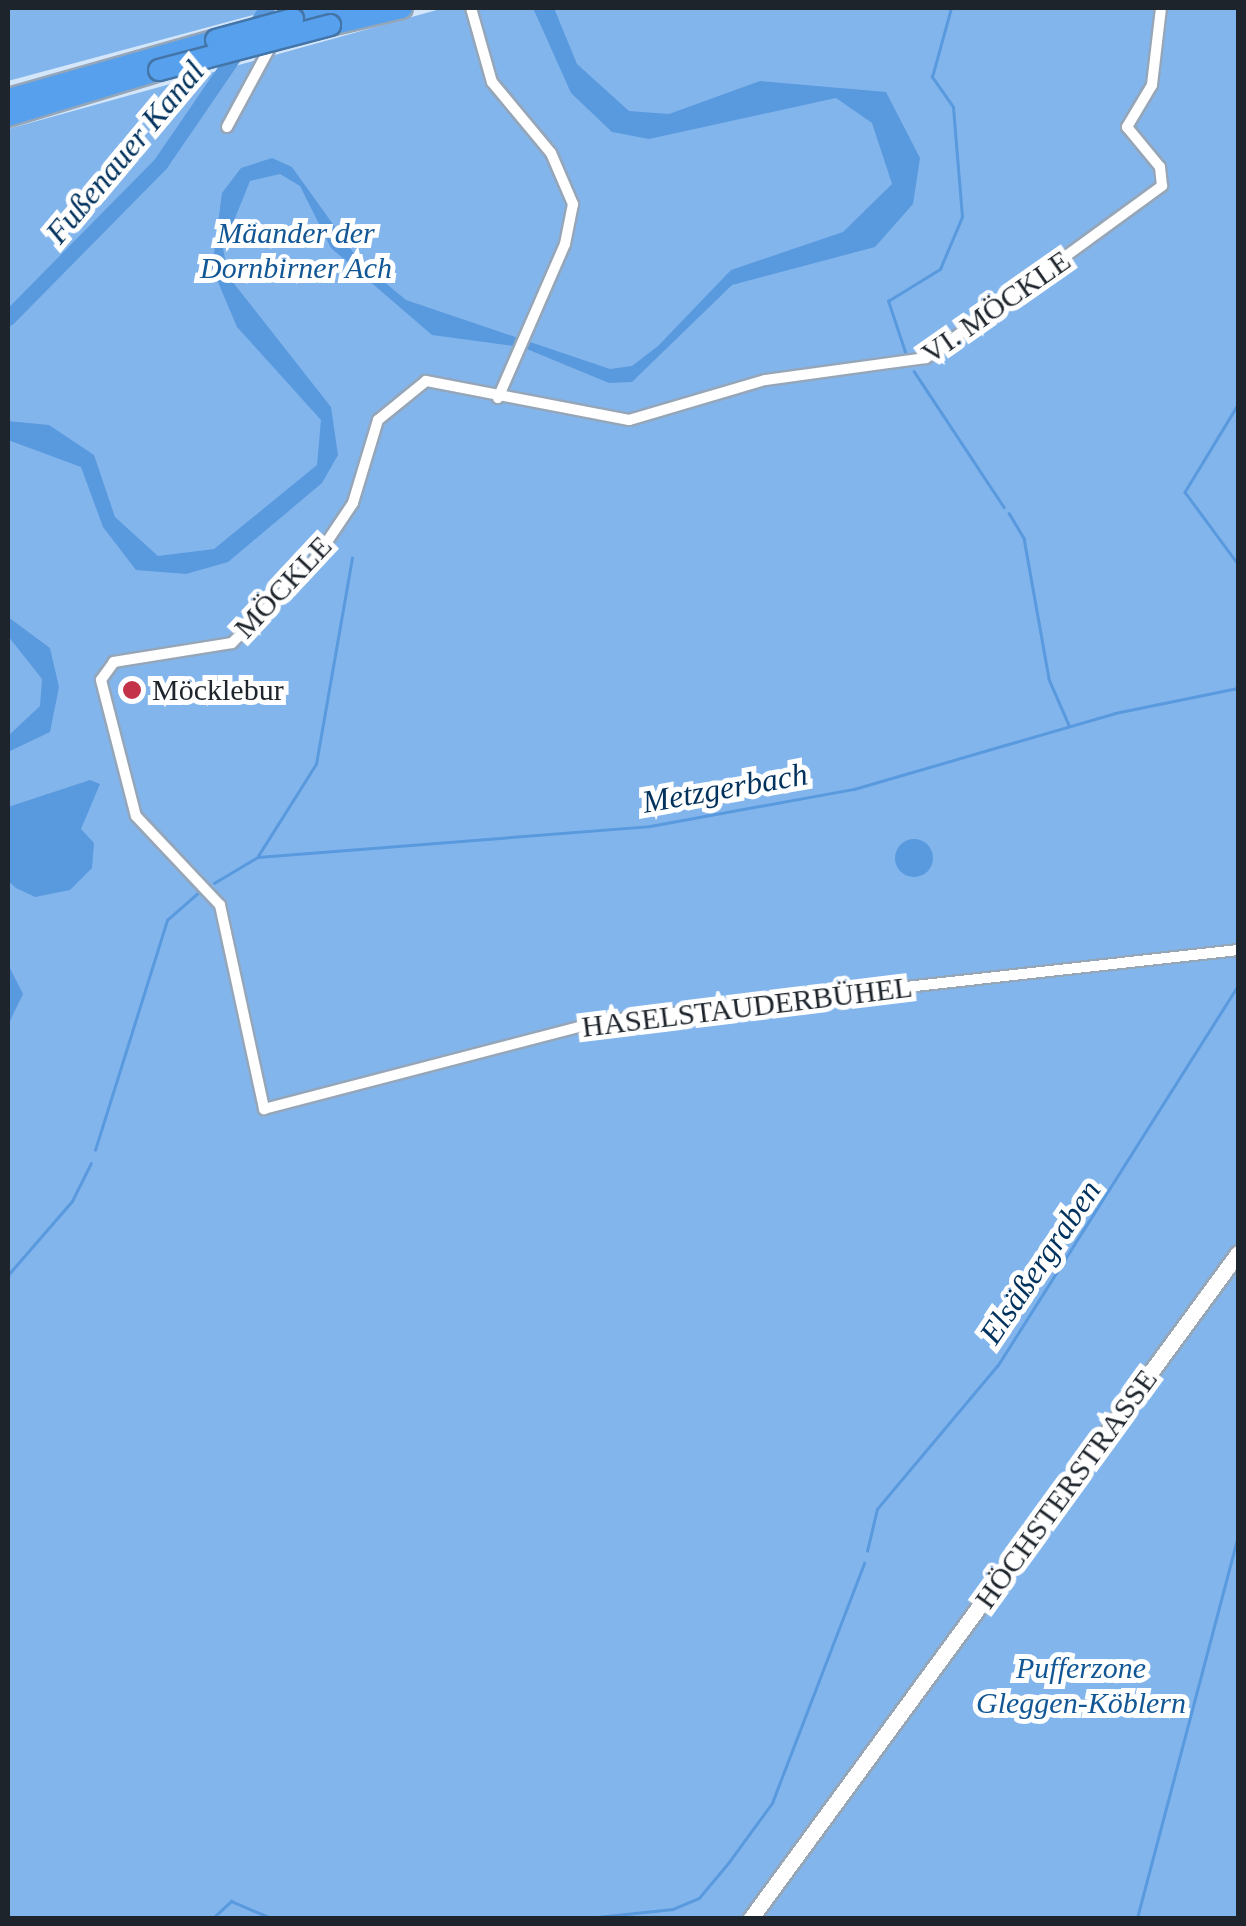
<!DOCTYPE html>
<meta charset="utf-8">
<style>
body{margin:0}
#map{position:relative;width:1246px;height:1926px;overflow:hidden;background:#d4e6fa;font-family:"Times New Roman",serif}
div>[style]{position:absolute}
.green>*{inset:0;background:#83b5ed}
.water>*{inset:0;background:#5999de}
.round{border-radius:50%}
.stream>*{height:2.5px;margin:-1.25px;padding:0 1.25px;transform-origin:1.25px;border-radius:1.25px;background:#5999de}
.river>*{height:15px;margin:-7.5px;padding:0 7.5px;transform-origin:7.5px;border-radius:7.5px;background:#5999de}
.roads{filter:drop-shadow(2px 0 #95a6b9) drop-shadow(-2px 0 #95a6b9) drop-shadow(0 2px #95a6b9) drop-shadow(0 -2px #95a6b9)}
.street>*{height:10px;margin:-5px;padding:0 5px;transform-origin:5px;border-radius:5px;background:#fff}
.secondary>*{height:15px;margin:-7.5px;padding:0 7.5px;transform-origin:7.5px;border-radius:7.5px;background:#fff}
.highway>*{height:20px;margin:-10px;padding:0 10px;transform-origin:10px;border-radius:10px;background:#57a0ed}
.bridges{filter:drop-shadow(2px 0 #4375a9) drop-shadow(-2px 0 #4375a9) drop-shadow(0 2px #4375a9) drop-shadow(0 -2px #4375a9)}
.highway-bridge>*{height:20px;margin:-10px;padding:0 10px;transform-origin:10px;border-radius:10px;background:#57a0ed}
.dots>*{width:28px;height:28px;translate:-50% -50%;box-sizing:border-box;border:5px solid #fff;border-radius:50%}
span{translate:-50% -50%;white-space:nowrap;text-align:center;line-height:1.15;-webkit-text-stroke:10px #fff;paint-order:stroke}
.park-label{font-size:30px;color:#125795;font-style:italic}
.street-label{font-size:30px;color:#1d242b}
.poi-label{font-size:30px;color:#1d242b}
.left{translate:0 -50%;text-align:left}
.water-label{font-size:32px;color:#01325d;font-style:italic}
.frame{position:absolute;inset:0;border:10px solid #1d242b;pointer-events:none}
</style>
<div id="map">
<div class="green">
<div style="clip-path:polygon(8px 8px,279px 8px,8px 81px)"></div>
<div style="clip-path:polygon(444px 8px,1238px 8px,1238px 1248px,747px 1918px,8px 1918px,8px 129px)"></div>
<div style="clip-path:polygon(1238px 1262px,1238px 1918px,759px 1918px,828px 1831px)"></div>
</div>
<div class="water">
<div style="clip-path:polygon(533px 8px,554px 8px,577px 64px,629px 111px,669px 114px,760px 81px,886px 92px,920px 158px,913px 204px,875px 247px,732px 285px,632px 382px,609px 383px,522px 347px,432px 335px,331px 248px,300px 186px,280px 174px,250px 181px,223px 248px,228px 276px,331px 407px,338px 455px,322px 483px,228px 562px,186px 574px,136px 570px,103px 527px,81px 467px,8px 440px,8px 421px,49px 425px,94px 455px,115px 517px,158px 556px,214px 549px,317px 465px,321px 420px,237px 327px,212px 268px,222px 193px,241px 168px,272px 158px,292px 167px,360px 262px,406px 300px,610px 369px,632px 366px,658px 346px,731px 270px,843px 232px,892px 184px,872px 123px,836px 98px,649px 139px,612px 132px,571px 93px)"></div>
<div style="clip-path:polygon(8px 617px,50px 648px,59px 687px,50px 732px,8px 752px,8px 736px,40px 706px,42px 679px,8px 636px)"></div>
<div style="clip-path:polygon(90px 780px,100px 784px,81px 829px,94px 843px,92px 868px,70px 890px,35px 897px,16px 888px,8px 881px,8px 807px)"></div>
<div class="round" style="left:895px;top:839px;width:38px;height:38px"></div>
<div style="clip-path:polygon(8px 964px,23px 994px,8px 1025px,10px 994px)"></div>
</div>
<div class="stream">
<div style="left:907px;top:358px;width:60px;rotate:-108.4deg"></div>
<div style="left:888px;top:301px;width:61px;rotate:-31.6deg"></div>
<div style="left:940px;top:269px;width:56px;rotate:-67.1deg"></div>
<div style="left:962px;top:217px;width:110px;rotate:-94.7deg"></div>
<div style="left:953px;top:107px;width:37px;rotate:-125deg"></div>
<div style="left:932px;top:77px;width:72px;rotate:-74.6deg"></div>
<div style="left:914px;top:371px;width:163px;rotate:56.5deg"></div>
<div style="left:1238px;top:405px;width:102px;rotate:121.3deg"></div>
<div style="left:1185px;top:492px;width:89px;rotate:53.6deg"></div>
<div style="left:1009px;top:513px;width:29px;rotate:59deg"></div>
<div style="left:1024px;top:538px;width:143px;rotate:79.9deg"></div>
<div style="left:1049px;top:679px;width:50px;rotate:66.5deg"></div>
<div style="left:258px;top:856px;width:109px;rotate:-57.8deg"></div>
<div style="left:316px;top:764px;width:209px;rotate:-80.1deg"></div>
<div style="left:214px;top:883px;width:51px;rotate:-30.6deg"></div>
<div style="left:258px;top:857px;width:393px;rotate:-4.5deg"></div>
<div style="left:650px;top:826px;width:207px;rotate:-10.3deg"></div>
<div style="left:854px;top:789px;width:272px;rotate:-16.2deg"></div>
<div style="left:1115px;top:713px;width:126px;rotate:-11.5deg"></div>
<div style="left:95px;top:1150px;width:241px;rotate:-72.6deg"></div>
<div style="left:167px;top:920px;width:43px;rotate:-41.2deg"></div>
<div style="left:8px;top:1275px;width:98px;rotate:-49.1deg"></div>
<div style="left:72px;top:1201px;width:42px;rotate:-63.4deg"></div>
<div style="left:867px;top:1551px;width:43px;rotate:-76.6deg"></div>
<div style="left:877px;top:1509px;width:188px;rotate:-50deg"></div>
<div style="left:998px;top:1365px;width:449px;rotate:-57.7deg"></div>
<div style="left:213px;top:1918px;width:25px;rotate:-43deg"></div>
<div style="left:231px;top:1901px;width:43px;rotate:23deg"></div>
<div style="left:400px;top:1918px;width:9px"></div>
<div style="left:588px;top:1918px;width:85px;rotate:-6deg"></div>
<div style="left:673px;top:1909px;width:28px;rotate:-23deg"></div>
<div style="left:699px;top:1898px;width:47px;rotate:-50.2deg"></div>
<div style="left:729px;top:1862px;width:73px;rotate:-53.9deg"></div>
<div style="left:772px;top:1803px;width:257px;rotate:-69deg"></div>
<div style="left:1137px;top:1918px;width:396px;rotate:-75.2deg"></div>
</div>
<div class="river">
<div style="left:8px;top:318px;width:216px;rotate:-45.4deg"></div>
<div style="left:160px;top:164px;width:189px;rotate:-55.6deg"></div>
</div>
<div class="roads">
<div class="street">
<div style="left:471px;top:8px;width:77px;rotate:74.2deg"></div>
<div style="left:492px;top:82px;width:92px;rotate:50.3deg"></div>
<div style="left:551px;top:153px;width:56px;rotate:66.7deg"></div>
<div style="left:573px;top:204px;width:41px;rotate:101.3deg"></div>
<div style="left:565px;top:244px;width:168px;rotate:113.5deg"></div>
<div style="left:1161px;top:8px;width:78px;rotate:96.7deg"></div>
<div style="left:1152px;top:85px;width:49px;rotate:120.8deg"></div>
<div style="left:1127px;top:127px;width:52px;rotate:50.5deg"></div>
<div style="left:1160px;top:167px;width:19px;rotate:84deg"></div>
<div style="left:1162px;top:186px;width:292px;rotate:143.9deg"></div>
<div style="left:926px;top:358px;width:162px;rotate:172.2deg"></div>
<div style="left:765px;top:380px;width:142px;rotate:163.6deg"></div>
<div style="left:629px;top:420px;width:207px;rotate:-169.1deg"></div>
<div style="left:426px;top:381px;width:62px;rotate:140.9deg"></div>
<div style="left:378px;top:420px;width:87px;rotate:106.8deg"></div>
<div style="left:353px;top:503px;width:70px;rotate:123.9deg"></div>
<div style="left:314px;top:561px;width:116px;rotate:135deg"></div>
<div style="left:232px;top:643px;width:120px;rotate:170.9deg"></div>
<div style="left:114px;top:662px;width:22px;rotate:126deg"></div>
<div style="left:101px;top:680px;width:140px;rotate:75.6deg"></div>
<div style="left:136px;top:816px;width:122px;rotate:46.7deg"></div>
<div style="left:220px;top:905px;width:209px;rotate:77.8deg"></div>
<div style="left:264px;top:1109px;width:348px;rotate:-14.6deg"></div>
<div style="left:601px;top:1021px;width:641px;rotate:-6.36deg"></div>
<div style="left:227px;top:127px;width:99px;rotate:-61.6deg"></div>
</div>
<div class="secondary">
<div style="left:751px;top:1918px;width:824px;rotate:-53.78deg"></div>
</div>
<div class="highway">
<div style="left:293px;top:19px;width:48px;rotate:-13.2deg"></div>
<div style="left:330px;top:25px;width:74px;rotate:-13.3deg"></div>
<div style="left:8px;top:99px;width:216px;rotate:-15.8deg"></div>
<div style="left:8px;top:116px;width:158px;rotate:-16.9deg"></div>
</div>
</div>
<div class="bridges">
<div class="highway-bridge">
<div style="left:216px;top:40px;width:80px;rotate:-15.3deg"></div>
<div style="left:159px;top:70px;width:177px;rotate:-14.7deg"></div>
</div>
</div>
<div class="dots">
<div style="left:132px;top:690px;background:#c33249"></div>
</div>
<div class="park-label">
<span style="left:296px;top:250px">Mäander der<br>Dornbirner Ach</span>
<span style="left:1081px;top:1685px">Pufferzone<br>Gleggen-Köblern</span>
</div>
<div class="street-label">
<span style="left:996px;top:307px;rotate:-35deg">VI. MÖCKLE</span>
<span style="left:283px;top:587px;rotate:-47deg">MÖCKLE</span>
<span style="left:747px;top:1007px;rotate:-7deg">HASELSTAUDERBÜHEL</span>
<span style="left:1066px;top:1489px;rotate:-54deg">HÖCHSTERSTRASSE</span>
</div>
<div class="poi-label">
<span class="left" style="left:152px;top:690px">Möcklebur</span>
</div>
<div class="water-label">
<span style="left:125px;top:152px;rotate:-50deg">Fußenauer Kanal</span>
<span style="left:725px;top:788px;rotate:-10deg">Metzgerbach</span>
<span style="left:1040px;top:1262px;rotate:-56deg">Elsäßergraben</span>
</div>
<div class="frame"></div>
</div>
